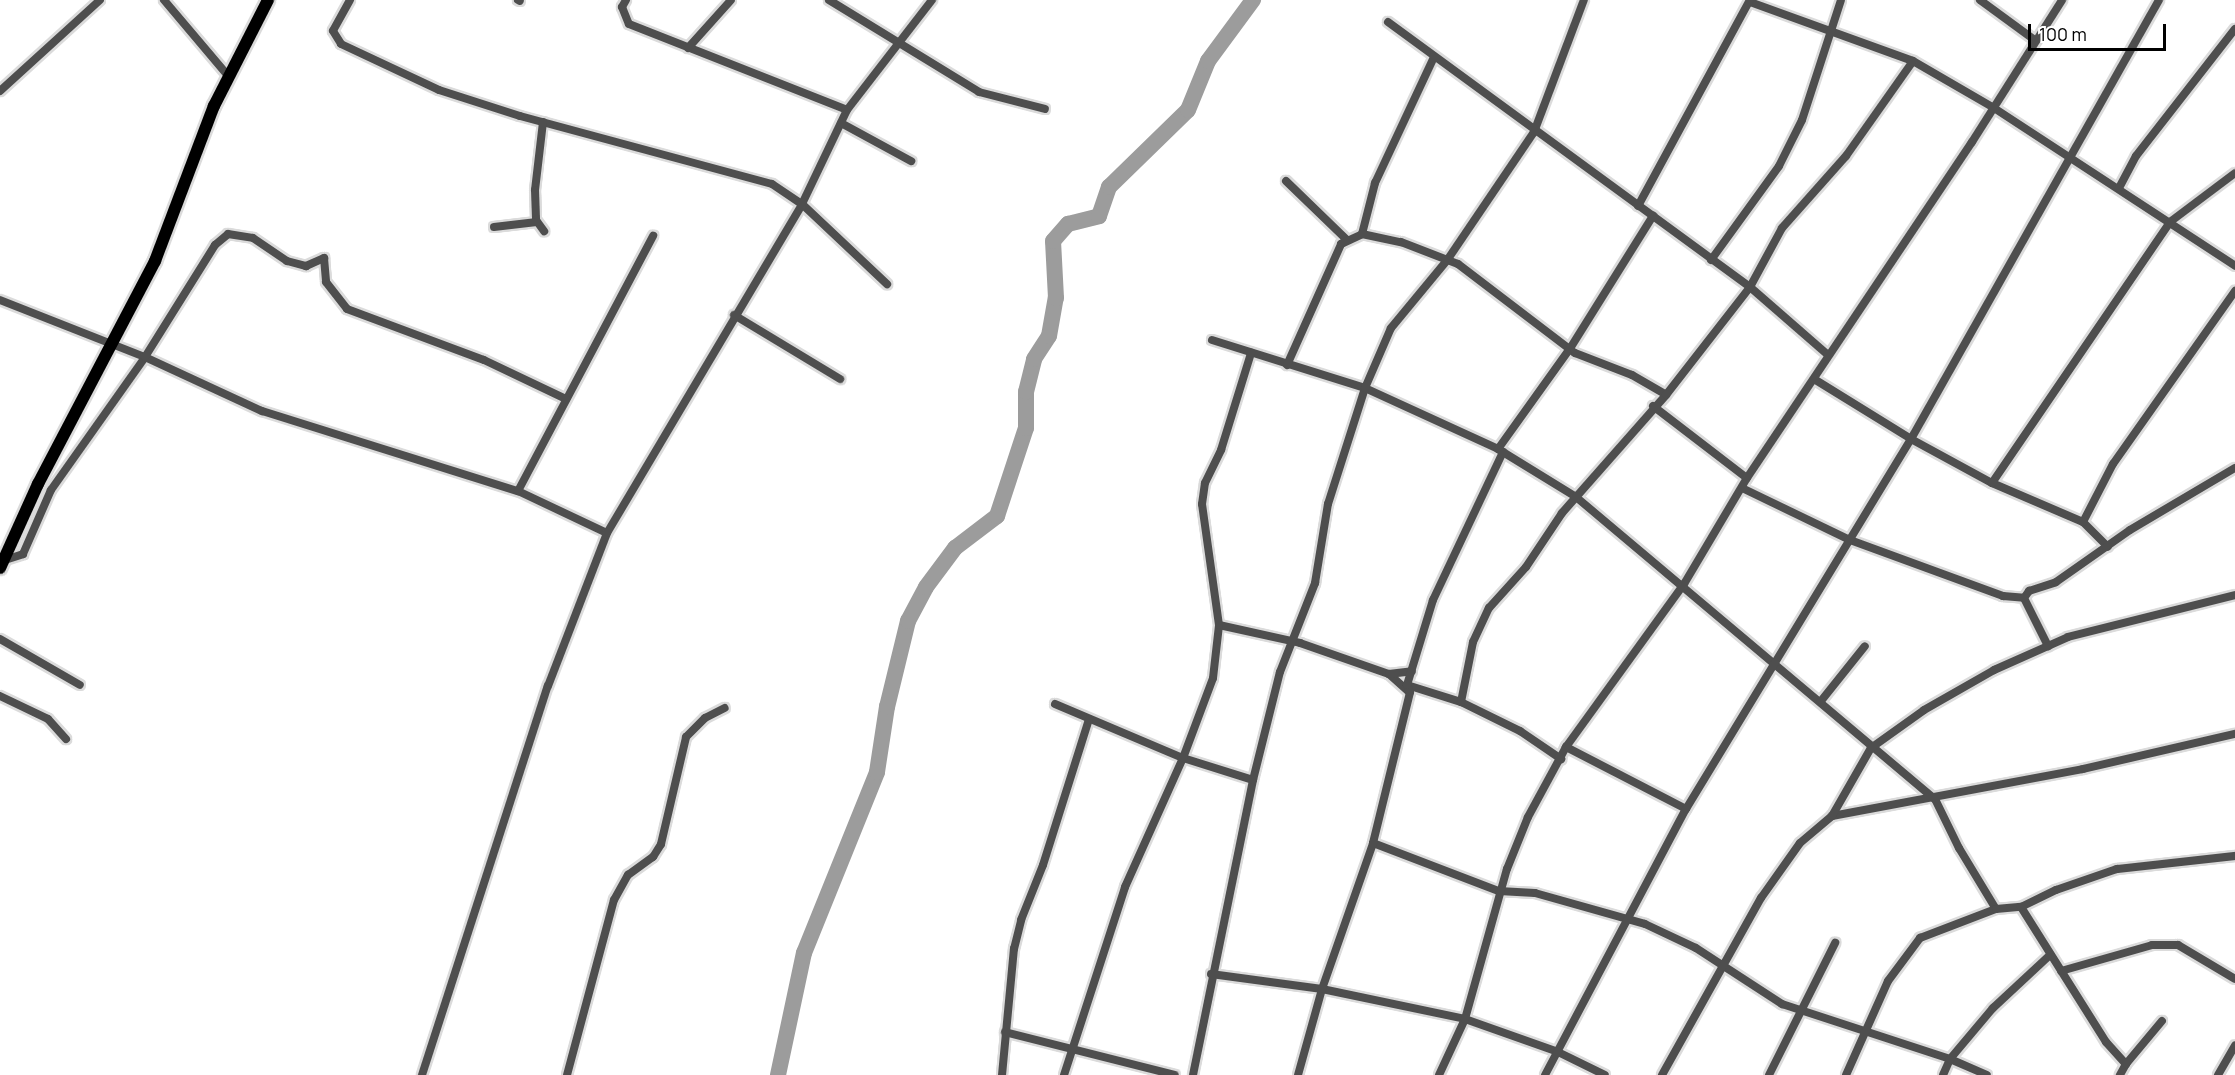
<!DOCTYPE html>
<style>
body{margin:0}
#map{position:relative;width:2235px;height:1075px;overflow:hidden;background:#fff;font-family:Manrope,sans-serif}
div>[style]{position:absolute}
.river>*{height:16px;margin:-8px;padding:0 8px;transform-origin:8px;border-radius:8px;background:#9c9c9c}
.roads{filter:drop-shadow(2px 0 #dbdbdb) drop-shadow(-2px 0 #dbdbdb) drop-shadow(0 2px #dbdbdb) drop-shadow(0 -2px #dbdbdb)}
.minor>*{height:8px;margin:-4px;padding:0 4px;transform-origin:4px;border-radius:4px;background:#4e4e4e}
.primary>*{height:12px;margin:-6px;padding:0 6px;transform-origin:6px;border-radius:6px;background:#000}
span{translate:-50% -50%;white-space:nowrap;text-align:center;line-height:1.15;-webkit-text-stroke:5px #fff;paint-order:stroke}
.scale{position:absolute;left:2028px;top:24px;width:138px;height:27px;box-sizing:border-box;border:3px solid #000;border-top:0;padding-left:8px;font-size:18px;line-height:21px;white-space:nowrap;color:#000;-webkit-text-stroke:4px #fff;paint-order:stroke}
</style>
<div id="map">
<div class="river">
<div style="left:778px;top:1075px;width:125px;rotate:-78deg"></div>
<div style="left:804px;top:953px;width:195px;rotate:-68deg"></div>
<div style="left:877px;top:772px;width:66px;rotate:-81.3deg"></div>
<div style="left:887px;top:707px;width:89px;rotate:-76.3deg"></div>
<div style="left:908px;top:621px;width:38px;rotate:-62deg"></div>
<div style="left:926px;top:587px;width:49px;rotate:-53.4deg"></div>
<div style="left:955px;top:548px;width:53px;rotate:-37.3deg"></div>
<div style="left:997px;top:516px;width:93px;rotate:-71.8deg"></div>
<div style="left:1026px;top:428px;width:36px;rotate:-90deg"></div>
<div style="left:1026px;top:392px;width:34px;rotate:-76deg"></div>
<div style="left:1034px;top:359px;width:27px;rotate:-57deg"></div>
<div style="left:1049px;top:336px;width:39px;rotate:-80deg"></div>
<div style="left:1056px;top:298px;width:57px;rotate:-93deg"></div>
<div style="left:1053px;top:241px;width:23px;rotate:-49deg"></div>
<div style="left:1068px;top:224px;width:32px;rotate:-14deg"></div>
<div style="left:1099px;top:216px;width:31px;rotate:-71deg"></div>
<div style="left:1109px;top:187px;width:110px;rotate:-44.3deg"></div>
<div style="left:1188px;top:110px;width:53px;rotate:-67.8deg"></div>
<div style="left:1208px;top:61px;width:76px;rotate:-53.6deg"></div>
</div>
<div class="roads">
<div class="minor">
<div style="left:164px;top:0;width:101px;rotate:49.8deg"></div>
<div style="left:350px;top:0;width:35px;rotate:119deg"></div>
<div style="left:333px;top:31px;width:15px;rotate:58deg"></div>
<div style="left:341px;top:44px;width:108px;rotate:25.1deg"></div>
<div style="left:439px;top:90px;width:85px;rotate:17.8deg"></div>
<div style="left:520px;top:116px;width:261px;rotate:15.1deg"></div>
<div style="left:772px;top:184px;width:36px;rotate:34deg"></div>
<div style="left:802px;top:204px;width:117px;rotate:43.3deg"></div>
<div style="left:518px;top:0;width:2px;rotate:27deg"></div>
<div style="left:626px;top:0;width:8px;rotate:120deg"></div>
<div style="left:622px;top:7px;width:18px;rotate:68deg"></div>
<div style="left:629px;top:24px;width:234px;rotate:21.5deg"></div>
<div style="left:829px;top:0;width:176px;rotate:31.5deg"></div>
<div style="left:979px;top:92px;width:68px;rotate:14.4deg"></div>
<div style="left:1980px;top:0;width:69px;rotate:36.2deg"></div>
<div style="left:1750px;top:2px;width:173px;rotate:19.9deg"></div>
<div style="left:1913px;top:61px;width:94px;rotate:30.1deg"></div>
<div style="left:1994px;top:108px;width:288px;rotate:33.2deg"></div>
<div style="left:1388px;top:22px;width:449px;rotate:36.2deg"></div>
<div style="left:1750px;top:287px;width:103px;rotate:41.1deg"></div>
<div style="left:688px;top:48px;width:64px;rotate:-48.1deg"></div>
<div style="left:0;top:91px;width:135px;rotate:-42.3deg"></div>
<div style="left:543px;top:122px;width:68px;rotate:96.7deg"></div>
<div style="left:535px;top:190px;width:30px;rotate:88deg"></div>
<div style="left:536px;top:220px;width:14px;rotate:54deg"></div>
<div style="left:841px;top:123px;width:80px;rotate:28.5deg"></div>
<div style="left:1286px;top:181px;width:85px;rotate:44deg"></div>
<div style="left:2119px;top:188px;width:36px;rotate:-62deg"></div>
<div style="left:2136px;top:156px;width:161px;rotate:-52.1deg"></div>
<div style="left:1638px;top:206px;width:234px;rotate:-61.5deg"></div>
<div style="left:494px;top:227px;width:43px;rotate:-6.6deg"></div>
<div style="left:1362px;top:234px;width:53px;rotate:-75.7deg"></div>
<div style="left:1375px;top:183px;width:139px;rotate:-64.9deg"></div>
<div style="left:1711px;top:260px;width:116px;rotate:-54.1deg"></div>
<div style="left:1779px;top:166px;width:51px;rotate:-63.4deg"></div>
<div style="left:1802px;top:120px;width:126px;rotate:-72deg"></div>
<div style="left:0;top:300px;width:156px;rotate:21.5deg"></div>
<div style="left:145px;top:357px;width:129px;rotate:24.8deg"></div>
<div style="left:262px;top:411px;width:268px;rotate:17.4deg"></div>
<div style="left:518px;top:491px;width:98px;rotate:25.3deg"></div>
<div style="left:734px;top:315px;width:124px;rotate:31.1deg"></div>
<div style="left:1212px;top:340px;width:160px;rotate:17.4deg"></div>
<div style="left:1365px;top:388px;width:146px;rotate:24.6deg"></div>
<div style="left:1498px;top:449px;width:92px;rotate:31.6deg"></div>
<div style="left:1576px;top:497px;width:469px;rotate:40.1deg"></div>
<div style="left:1935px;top:799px;width:55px;rotate:63.9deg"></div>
<div style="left:1959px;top:848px;width:71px;rotate:58.8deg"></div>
<div style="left:1287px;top:365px;width:133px;rotate:-65.9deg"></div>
<div style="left:1341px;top:244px;width:23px;rotate:-25deg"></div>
<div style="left:1362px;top:234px;width:40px;rotate:12deg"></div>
<div style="left:1401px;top:242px;width:61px;rotate:21.1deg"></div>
<div style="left:1458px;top:264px;width:147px;rotate:37.3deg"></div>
<div style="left:1575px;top:353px;width:61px;rotate:21.1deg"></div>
<div style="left:1632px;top:375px;width:39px;rotate:30deg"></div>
<div style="left:1814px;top:379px;width:114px;rotate:31.7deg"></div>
<div style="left:1911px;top:439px;width:92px;rotate:28.5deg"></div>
<div style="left:1992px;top:483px;width:99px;rotate:23.2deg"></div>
<div style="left:2083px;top:522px;width:35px;rotate:45deg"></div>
<div style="left:1653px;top:406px;width:118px;rotate:37.5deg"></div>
<div style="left:1498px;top:449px;width:125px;rotate:-54.4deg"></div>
<div style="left:1571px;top:347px;width:155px;rotate:-58deg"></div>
<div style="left:1992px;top:483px;width:316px;rotate:-55.7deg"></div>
<div style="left:2170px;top:222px;width:81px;rotate:-37deg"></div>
<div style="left:1742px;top:488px;width:120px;rotate:25.7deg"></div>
<div style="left:1850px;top:540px;width:163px;rotate:20.1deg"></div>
<div style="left:2003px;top:596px;width:21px;rotate:5deg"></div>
<div style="left:2024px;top:598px;width:9px;rotate:-54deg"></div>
<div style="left:2029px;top:591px;width:28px;rotate:-18deg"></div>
<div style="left:2056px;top:582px;width:90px;rotate:-35.1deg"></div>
<div style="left:2130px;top:530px;width:122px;rotate:-30.6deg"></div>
<div style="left:518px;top:491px;width:289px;rotate:-62.1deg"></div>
<div style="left:2083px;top:522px;width:65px;rotate:-62.7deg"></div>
<div style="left:2113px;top:464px;width:212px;rotate:-54.8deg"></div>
<div style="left:5px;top:560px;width:19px;rotate:-18deg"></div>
<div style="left:23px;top:554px;width:70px;rotate:-66.4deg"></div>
<div style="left:51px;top:490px;width:163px;rotate:-54.7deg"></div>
<div style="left:145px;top:357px;width:132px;rotate:-58deg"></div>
<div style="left:215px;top:245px;width:17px;rotate:-40deg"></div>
<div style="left:228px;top:234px;width:25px;rotate:9deg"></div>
<div style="left:253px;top:238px;width:41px;rotate:34.1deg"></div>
<div style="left:287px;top:261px;width:20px;rotate:15deg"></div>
<div style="left:306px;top:266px;width:20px;rotate:-24deg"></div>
<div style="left:324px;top:258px;width:24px;rotate:85deg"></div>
<div style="left:326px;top:282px;width:34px;rotate:52deg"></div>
<div style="left:347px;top:309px;width:146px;rotate:20.4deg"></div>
<div style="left:484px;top:360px;width:91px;rotate:25.4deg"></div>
<div style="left:2024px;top:598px;width:54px;rotate:63.4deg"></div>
<div style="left:1219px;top:625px;width:83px;rotate:12.5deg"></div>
<div style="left:1300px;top:643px;width:94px;rotate:19.2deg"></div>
<div style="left:1389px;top:674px;width:27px;rotate:42deg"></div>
<div style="left:0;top:639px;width:92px;rotate:29.9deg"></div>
<div style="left:1389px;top:674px;width:23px;rotate:-7deg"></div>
<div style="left:1407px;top:685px;width:57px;rotate:17.5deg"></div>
<div style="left:1461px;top:702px;width:66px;rotate:26.2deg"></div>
<div style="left:1520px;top:731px;width:50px;rotate:34.3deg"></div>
<div style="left:0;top:696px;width:53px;rotate:25.6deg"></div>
<div style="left:48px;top:719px;width:27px;rotate:48deg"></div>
<div style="left:1821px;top:701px;width:70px;rotate:-51.3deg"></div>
<div style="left:1461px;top:702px;width:61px;rotate:-78.7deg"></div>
<div style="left:1473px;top:642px;width:38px;rotate:-65deg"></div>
<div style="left:1489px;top:608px;width:55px;rotate:-47.9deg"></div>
<div style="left:1526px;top:567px;width:65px;rotate:-56.3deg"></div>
<div style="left:1562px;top:513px;width:157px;rotate:-48.6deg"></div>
<div style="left:1666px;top:395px;width:137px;rotate:-52.1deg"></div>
<div style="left:1750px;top:287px;width:67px;rotate:-61.5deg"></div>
<div style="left:1782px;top:228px;width:96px;rotate:-48.4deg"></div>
<div style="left:1846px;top:156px;width:116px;rotate:-54.8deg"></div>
<div style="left:1055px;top:704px;width:139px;rotate:22.9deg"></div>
<div style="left:1183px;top:758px;width:73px;rotate:17.4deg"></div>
<div style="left:1566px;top:747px;width:135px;rotate:27.3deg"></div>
<div style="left:1832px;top:816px;width:255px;rotate:-10.6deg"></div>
<div style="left:2083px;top:769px;width:156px;rotate:-13deg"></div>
<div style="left:1373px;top:843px;width:135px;rotate:20.9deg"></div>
<div style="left:1499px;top:891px;width:36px;rotate:3deg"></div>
<div style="left:1535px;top:893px;width:114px;rotate:15.7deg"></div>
<div style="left:1645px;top:924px;width:56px;rotate:25.2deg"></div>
<div style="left:1696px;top:948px;width:103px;rotate:33.1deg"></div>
<div style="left:1782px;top:1004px;width:177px;rotate:18.1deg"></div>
<div style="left:1950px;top:1059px;width:40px;rotate:23.4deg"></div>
<div style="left:2021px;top:907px;width:160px;rotate:57.8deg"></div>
<div style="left:2106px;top:1042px;width:30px;rotate:48deg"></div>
<div style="left:2126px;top:1064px;width:13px;rotate:119deg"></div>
<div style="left:2061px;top:971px;width:95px;rotate:-15.9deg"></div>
<div style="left:2152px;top:945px;width:26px"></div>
<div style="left:2178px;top:945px;width:66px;rotate:30.8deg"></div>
<div style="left:1211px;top:974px;width:112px;rotate:7.7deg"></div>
<div style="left:1322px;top:989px;width:146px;rotate:11.8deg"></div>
<div style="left:1465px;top:1019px;width:99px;rotate:19.5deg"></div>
<div style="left:1558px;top:1052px;width:52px;rotate:26.1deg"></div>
<div style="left:1005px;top:1032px;width:175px;rotate:14.2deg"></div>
<div style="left:2126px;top:1064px;width:56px;rotate:-50.1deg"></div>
<div style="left:422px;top:1075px;width:409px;rotate:-72.1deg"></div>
<div style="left:548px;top:686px;width:164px;rotate:-68.9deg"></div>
<div style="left:607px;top:533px;width:382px;rotate:-59.3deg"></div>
<div style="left:802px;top:204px;width:104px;rotate:-64.4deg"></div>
<div style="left:847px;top:110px;width:139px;rotate:-52.3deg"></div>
<div style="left:567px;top:1075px;width:181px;rotate:-75deg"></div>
<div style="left:614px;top:900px;width:29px;rotate:-61deg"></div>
<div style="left:628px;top:875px;width:31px;rotate:-36deg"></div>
<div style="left:653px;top:857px;width:15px;rotate:-58deg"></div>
<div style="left:661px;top:844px;width:110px;rotate:-76.8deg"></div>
<div style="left:686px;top:737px;width:27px;rotate:-45deg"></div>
<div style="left:705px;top:718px;width:22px;rotate:-27deg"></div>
<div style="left:1002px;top:1075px;width:127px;rotate:-84.6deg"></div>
<div style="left:1014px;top:949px;width:30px;rotate:-76deg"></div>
<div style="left:1021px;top:920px;width:59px;rotate:-68.2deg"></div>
<div style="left:1043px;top:865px;width:153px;rotate:-72.5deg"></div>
<div style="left:1064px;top:1075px;width:198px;rotate:-72deg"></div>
<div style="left:1125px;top:887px;width:141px;rotate:-65.8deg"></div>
<div style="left:1183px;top:758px;width:85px;rotate:-69.4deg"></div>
<div style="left:1213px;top:678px;width:53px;rotate:-83.5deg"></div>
<div style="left:1219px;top:625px;width:122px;rotate:-98deg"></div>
<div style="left:1202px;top:504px;width:21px;rotate:-82deg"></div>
<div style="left:1205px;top:483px;width:37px;rotate:-64deg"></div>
<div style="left:1221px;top:450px;width:102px;rotate:-72.8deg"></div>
<div style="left:1193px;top:1075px;width:301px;rotate:-78.5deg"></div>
<div style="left:1253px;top:780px;width:111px;rotate:-76deg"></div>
<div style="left:1280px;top:672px;width:96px;rotate:-68.5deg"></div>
<div style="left:1315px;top:583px;width:80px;rotate:-80.7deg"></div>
<div style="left:1328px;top:504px;width:122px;rotate:-72.3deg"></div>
<div style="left:1365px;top:388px;width:65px;rotate:-66.6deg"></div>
<div style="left:1391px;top:328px;width:89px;rotate:-50.4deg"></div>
<div style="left:1448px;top:259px;width:153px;rotate:-55.9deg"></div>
<div style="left:1534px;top:132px;width:141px;rotate:-69.3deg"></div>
<div style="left:1298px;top:1075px;width:89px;rotate:-74.4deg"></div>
<div style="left:1322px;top:989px;width:155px;rotate:-70.7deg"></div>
<div style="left:1373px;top:843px;width:155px;rotate:-76.2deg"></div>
<div style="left:1410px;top:692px;width:8px;rotate:-113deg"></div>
<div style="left:1407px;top:685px;width:89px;rotate:-73deg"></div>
<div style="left:1433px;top:600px;width:164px;rotate:-64.7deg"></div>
<div style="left:1439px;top:1075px;width:62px;rotate:-65.1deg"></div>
<div style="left:1465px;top:1019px;width:156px;rotate:-74.4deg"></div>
<div style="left:1507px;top:869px;width:56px;rotate:-68deg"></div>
<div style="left:1528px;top:817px;width:80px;rotate:-61.5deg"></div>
<div style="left:1566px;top:747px;width:201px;rotate:-54.1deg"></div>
<div style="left:1684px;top:584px;width:123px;rotate:-59.3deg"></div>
<div style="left:1747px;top:478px;width:404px;rotate:-56.2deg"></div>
<div style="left:1972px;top:142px;width:168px;rotate:-57.6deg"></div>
<div style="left:1545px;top:1075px;width:301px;rotate:-62.1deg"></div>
<div style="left:1686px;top:809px;width:433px;rotate:-58.7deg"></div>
<div style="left:1911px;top:439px;width:504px;rotate:-60.54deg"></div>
<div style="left:1662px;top:1075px;width:203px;rotate:-60.8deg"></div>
<div style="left:1761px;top:898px;width:67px;rotate:-54.7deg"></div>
<div style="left:1800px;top:843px;width:42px;rotate:-40.2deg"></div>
<div style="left:1832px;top:816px;width:78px;rotate:-60.2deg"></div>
<div style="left:1871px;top:748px;width:65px;rotate:-35.6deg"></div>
<div style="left:1924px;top:710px;width:81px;rotate:-29.7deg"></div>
<div style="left:1994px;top:670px;width:81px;rotate:-24deg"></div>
<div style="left:2068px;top:637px;width:172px;rotate:-14.1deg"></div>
<div style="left:1769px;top:1075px;width:148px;rotate:-63.4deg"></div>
<div style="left:1846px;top:1075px;width:103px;rotate:-65.9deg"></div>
<div style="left:1888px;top:981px;width:54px;rotate:-53.3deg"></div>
<div style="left:1920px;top:938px;width:81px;rotate:-20.9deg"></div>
<div style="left:1996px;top:909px;width:25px;rotate:-5deg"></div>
<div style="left:2021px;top:907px;width:39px;rotate:-26deg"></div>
<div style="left:2056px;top:890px;width:65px;rotate:-19deg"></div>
<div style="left:2117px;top:869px;width:119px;rotate:-6.3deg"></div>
<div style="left:1943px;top:1075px;width:17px;rotate:-66deg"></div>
<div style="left:1950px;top:1059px;width:67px;rotate:-49.9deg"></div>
<div style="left:1993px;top:1008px;width:78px;rotate:-42.9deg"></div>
<div style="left:2218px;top:1075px;width:34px;rotate:-60deg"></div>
</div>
<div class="primary">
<div style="left:0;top:568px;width:92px;rotate:-65.7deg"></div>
<div style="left:38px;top:484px;width:252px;rotate:-62.3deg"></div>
<div style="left:155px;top:261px;width:166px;rotate:-69.2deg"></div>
<div style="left:214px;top:106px;width:119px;rotate:-63deg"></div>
</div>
</div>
<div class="scale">100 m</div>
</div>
